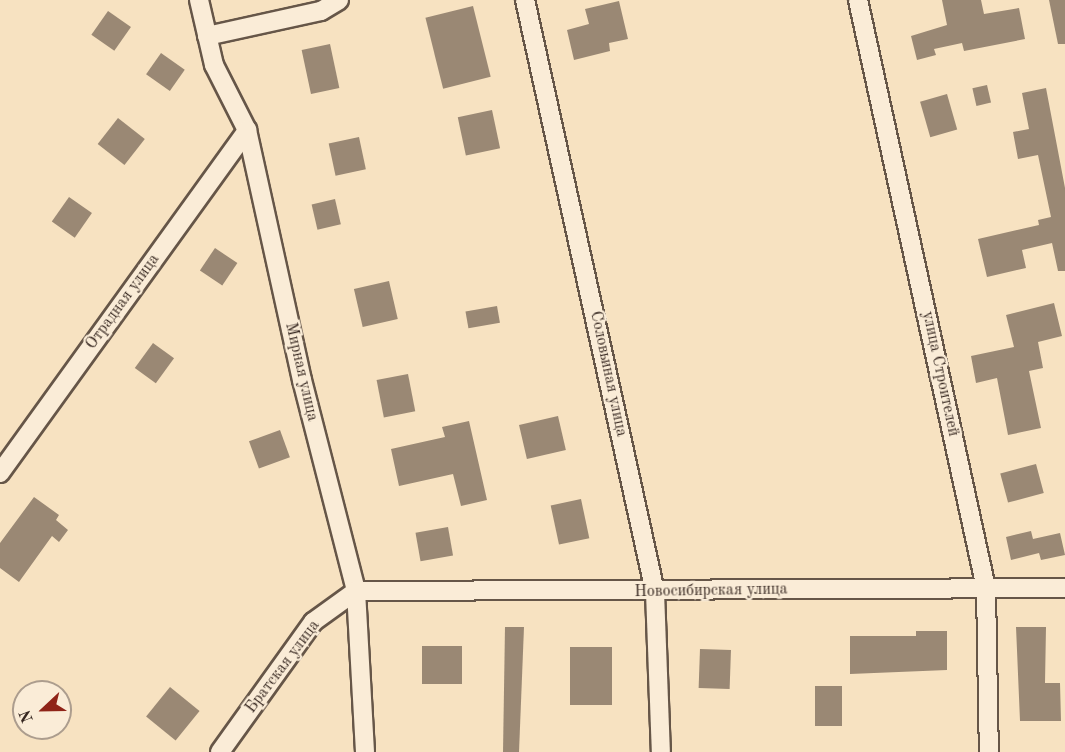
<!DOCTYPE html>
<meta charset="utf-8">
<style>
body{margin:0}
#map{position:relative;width:1065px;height:752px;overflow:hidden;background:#f7e2c1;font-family:"Old Standard TT",serif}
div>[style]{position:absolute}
.building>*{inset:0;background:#9a8874;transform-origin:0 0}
.roads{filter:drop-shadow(2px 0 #665648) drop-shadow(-2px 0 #665648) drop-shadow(0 2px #665648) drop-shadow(0 -2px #665648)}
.minor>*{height:18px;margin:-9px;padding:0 9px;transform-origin:9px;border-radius:9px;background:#faecd7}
span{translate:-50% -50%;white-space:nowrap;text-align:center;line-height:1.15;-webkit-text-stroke:4.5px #faecd7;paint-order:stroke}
.street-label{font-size:16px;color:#362720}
.north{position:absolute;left:12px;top:680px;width:60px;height:60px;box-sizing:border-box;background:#faecd7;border:2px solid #ac9d8e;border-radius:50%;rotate:248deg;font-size:16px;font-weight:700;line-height:24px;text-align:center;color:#362720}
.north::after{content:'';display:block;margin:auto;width:21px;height:27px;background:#8f2418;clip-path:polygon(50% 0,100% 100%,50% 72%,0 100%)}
</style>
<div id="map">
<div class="building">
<div style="clip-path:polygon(942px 0,981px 0,984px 14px,1019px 8px,1025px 39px,964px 51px,962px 43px,934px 49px,936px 55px,917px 60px,911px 36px,947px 25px)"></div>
<div style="clip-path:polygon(1049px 0,1065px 0,1065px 44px,1058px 44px)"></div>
<div style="clip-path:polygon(619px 1px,628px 39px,609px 43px,610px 51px,574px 60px,567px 30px,589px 24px,585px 9px)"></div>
<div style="left:473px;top:6px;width:73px;height:49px;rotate:76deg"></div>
<div style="left:108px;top:11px;width:28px;height:29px;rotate:35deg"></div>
<div style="left:330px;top:44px;width:45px;height:29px;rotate:78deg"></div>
<div style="left:161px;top:53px;width:29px;height:26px;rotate:35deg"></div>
<div style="left:987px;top:85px;width:18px;height:15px;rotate:77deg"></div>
<div style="clip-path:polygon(1046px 88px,1065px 188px,1065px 271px,1058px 271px,1052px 243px,1022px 250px,1026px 268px,987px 277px,978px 239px,1039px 225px,1038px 220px,1051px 217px,1038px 155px,1018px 159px,1013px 132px,1029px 129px,1022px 93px)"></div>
<div style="left:947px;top:94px;width:37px;height:28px;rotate:74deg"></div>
<div style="left:492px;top:110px;width:39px;height:35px;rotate:78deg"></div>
<div style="left:118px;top:118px;width:34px;height:33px;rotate:38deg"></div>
<div style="left:359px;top:137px;width:33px;height:31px;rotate:78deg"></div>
<div style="left:69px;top:197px;width:28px;height:30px;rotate:35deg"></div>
<div style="left:335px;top:199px;width:26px;height:24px;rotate:77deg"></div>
<div style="left:215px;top:248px;width:27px;height:27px;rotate:34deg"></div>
<div style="left:389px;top:281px;width:39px;height:36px;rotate:77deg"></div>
<div style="clip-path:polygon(1054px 303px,1062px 336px,1038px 342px,1043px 368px,1029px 371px,1041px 428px,1008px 435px,997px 378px,976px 383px,971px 356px,1014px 347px,1006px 315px)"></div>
<div style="left:497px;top:306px;width:17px;height:32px;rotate:80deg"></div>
<div style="left:153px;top:343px;width:26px;height:31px;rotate:36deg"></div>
<div style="left:408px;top:374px;width:38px;height:32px;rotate:79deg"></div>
<div style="left:558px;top:416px;width:35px;height:40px;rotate:77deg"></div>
<div style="clip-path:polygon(469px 421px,487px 500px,461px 506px,453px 474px,399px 486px,391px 449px,445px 437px,442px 427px)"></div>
<div style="left:280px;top:430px;width:29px;height:33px;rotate:70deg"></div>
<div style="left:1036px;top:464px;width:30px;height:37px;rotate:75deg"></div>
<div style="clip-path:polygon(34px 497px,59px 515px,56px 520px,68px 530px,59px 542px,52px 536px,19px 582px,0 568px,0 543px)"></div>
<div style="left:581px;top:499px;width:40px;height:31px;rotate:78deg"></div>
<div style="left:448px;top:527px;width:29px;height:33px;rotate:80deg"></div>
<div style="clip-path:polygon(1031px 531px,1033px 539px,1060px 533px,1065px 555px,1041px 560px,1039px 553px,1011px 560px,1006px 537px)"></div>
<div style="clip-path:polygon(505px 627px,524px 627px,519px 752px,503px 752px)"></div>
<div style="clip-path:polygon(1016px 627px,1046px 627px,1045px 683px,1060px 683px,1061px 721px,1020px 721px)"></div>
<div style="clip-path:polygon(916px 631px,947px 631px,947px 670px,850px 674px,850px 636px,916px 636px)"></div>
<div style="left:422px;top:646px;width:40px;height:38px"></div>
<div style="left:570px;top:647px;width:42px;height:58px"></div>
<div style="left:700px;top:649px;width:31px;height:39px;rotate:2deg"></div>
<div style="left:815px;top:686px;width:27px;height:40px"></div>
<div style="left:170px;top:687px;width:38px;height:38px;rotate:39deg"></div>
</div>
<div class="roads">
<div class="minor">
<div style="left:199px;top:0;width:67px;rotate:77deg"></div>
<div style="left:214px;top:65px;width:73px;rotate:63.1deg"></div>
<div style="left:247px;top:130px;width:256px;rotate:77.6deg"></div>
<div style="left:302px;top:380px;width:218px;rotate:75.6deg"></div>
<div style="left:356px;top:591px;width:161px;rotate:86.8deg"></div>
<div style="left:525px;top:0;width:606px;rotate:77.61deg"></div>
<div style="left:655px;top:592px;width:160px;rotate:87.9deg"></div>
<div style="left:858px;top:0;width:602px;rotate:77.72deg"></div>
<div style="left:986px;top:588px;width:164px;rotate:89deg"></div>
<div style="left:207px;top:36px;width:117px;rotate:-12.4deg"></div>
<div style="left:321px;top:11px;width:21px;rotate:-31deg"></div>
<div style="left:0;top:473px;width:423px;rotate:-54.2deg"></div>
<div style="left:220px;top:752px;width:160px;rotate:-54.4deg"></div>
<div style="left:313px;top:622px;width:53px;rotate:-35.8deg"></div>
<div style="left:356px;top:591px;width:709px;rotate:-0.24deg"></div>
</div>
</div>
<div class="street-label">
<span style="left:123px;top:302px;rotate:-54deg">Отрадная улица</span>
<span style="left:301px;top:372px;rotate:77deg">Мирная улица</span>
<span style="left:608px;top:374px;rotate:78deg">Соловьиная улица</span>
<span style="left:940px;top:374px;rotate:78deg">улица Строителей</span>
<span style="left:711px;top:591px;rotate:-1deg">Новосибирская улица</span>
<span style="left:283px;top:667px;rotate:-53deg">Братская улица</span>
</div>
<div class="north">N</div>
</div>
